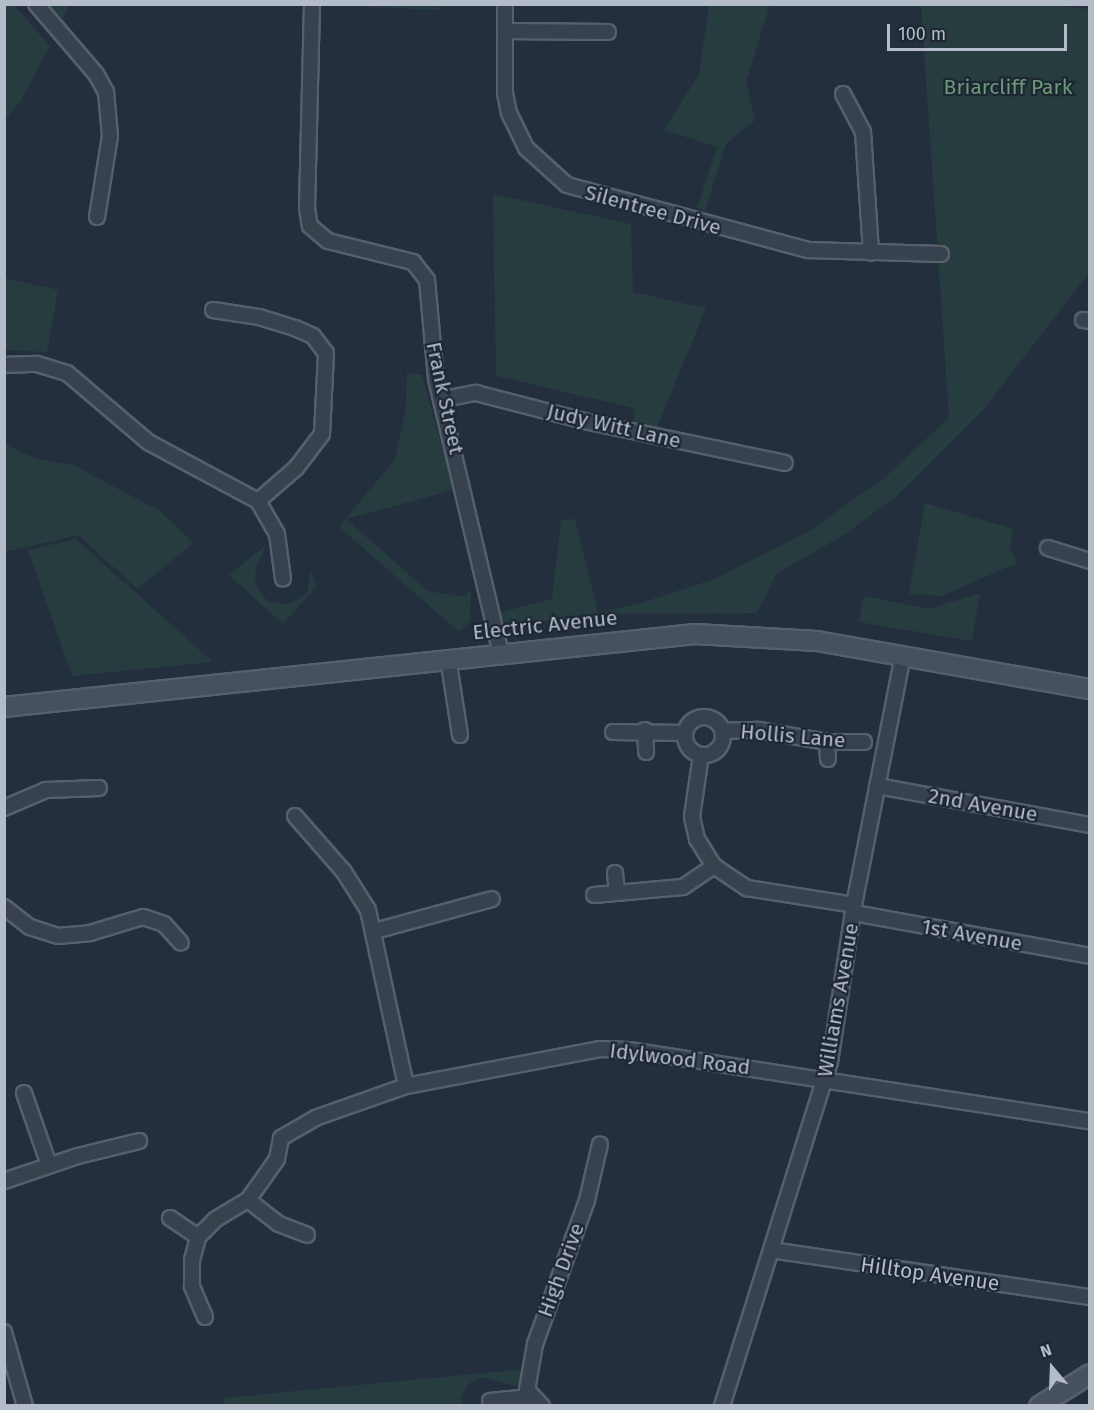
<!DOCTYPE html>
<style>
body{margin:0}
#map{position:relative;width:1094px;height:1410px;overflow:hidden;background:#242f3e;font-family:"Fira Sans",sans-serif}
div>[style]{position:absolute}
.green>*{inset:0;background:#263c3f}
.roads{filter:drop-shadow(2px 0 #565f6c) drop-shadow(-2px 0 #565f6c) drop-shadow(0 2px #565f6c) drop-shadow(0 -2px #565f6c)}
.street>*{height:14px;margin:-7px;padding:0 7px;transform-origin:7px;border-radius:7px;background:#38414e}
.street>.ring{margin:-7px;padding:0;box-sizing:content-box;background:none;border:14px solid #38414e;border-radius:50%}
.secondary>*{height:18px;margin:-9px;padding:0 9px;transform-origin:9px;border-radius:9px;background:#465061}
span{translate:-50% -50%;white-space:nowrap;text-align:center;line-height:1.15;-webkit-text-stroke:4.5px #1d2633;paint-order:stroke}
.park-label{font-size:21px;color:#6b9a76}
.street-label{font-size:21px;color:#b4bcc9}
.frame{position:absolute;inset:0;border:6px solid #b4bcc9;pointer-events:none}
.north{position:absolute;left:1022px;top:1338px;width:60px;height:60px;-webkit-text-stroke:4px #1d2633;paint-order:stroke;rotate:341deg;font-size:16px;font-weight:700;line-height:24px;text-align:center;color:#b4bcc9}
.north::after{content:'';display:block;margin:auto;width:21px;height:27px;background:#b4bcc9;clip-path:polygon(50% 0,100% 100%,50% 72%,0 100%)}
.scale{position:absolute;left:887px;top:24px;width:180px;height:27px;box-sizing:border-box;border:3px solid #b4bcc9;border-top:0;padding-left:8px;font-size:18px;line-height:21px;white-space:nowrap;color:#b4bcc9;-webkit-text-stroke:4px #1d2633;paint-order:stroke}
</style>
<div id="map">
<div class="green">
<div style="clip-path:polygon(5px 4px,14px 5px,50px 46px,20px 102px,5px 120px)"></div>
<div style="clip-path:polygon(439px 4px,439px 10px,327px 5px,327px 4px)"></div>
<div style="clip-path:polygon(1040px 4px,1089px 9px,1089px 273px,983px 410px,898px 495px,845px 534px,776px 574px,757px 613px,598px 614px,516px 625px,505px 622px,499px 613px,552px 599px,561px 520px,575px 519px,598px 613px,638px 604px,717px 578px,809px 531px,884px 478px,949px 418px,921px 5px)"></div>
<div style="clip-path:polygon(49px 5px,68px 5px,63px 20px)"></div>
<div style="clip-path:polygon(709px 5px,770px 5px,746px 81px,755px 120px,726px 144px,705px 211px,697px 208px,717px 147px,664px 130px,699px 74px)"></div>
<div style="clip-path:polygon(493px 194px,631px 224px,633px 292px,706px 308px,656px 430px,635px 425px,634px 408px,496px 376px)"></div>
<div style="clip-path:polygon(5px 278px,58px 290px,47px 352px,5px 350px)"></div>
<div style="clip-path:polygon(407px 372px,422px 375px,454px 490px,346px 519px,428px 591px,463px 597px,471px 590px,470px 621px,459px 632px,339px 527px,395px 459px,406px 408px)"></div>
<div style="clip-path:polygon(4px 443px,35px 459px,73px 465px,160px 511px,193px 543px,138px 589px,78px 535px,5px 552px)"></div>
<div style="clip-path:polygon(925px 503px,1013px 529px,1010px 548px,1017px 563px,941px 596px,909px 594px)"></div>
<div style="clip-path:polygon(76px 539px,213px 662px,72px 676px,28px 550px)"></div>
<div style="clip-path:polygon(267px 544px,256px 567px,255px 584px,267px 601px,287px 605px,307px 593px,311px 569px,317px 586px,283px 624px,229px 575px)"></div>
<div style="clip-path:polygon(980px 593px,972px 641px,859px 622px,864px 596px,929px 609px)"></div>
<div style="clip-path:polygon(525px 1369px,519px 1387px,483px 1377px,471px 1382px,462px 1395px,461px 1405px,224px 1406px,224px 1398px)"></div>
</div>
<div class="roads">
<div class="street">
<div style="left:36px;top:4px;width:92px;rotate:49.4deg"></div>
<div style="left:96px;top:74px;width:21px;rotate:61deg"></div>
<div style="left:106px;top:92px;width:44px;rotate:84.8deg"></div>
<div style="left:110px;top:136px;width:82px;rotate:99.1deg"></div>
<div style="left:312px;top:4px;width:204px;rotate:91.4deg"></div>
<div style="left:307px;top:208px;width:18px;rotate:81deg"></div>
<div style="left:310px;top:226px;width:23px;rotate:40deg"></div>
<div style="left:328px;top:241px;width:88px;rotate:13.9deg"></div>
<div style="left:413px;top:262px;width:23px;rotate:52deg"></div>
<div style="left:427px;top:280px;width:99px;rotate:84.8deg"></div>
<div style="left:436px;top:379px;width:282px;rotate:76.7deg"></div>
<div style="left:505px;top:4px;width:89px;rotate:90deg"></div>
<div style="left:505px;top:93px;width:20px;rotate:79deg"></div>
<div style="left:509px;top:113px;width:39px;rotate:64deg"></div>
<div style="left:526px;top:148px;width:55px;rotate:42.1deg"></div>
<div style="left:567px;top:185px;width:250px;rotate:15.1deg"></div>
<div style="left:808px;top:250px;width:133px;rotate:1.7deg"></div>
<div style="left:505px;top:31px;width:103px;rotate:0.6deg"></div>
<div style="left:843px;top:94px;width:43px;rotate:62.2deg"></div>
<div style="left:863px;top:132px;width:121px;rotate:86.2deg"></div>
<div style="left:213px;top:310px;width:47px;rotate:8.7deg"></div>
<div style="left:259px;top:317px;width:38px;rotate:17deg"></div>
<div style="left:295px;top:328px;width:20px;rotate:24deg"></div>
<div style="left:313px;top:336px;width:21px;rotate:53deg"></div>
<div style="left:326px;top:353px;width:81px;rotate:92.8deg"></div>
<div style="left:322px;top:434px;width:43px;rotate:127.4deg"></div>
<div style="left:296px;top:468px;width:50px;rotate:139deg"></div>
<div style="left:1083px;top:320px;width:7px;rotate:8deg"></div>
<div style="left:4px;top:365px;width:33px;rotate:-2deg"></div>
<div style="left:37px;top:364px;width:31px;rotate:17deg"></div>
<div style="left:67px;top:373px;width:106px;rotate:40.4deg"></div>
<div style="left:148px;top:442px;width:125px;rotate:28.2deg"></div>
<div style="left:258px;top:501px;width:38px;rotate:60deg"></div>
<div style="left:277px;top:534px;width:45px;rotate:82.4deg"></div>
<div style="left:444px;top:399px;width:33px;rotate:-11deg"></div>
<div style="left:476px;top:393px;width:112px;rotate:14.5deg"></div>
<div style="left:584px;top:421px;width:205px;rotate:11.8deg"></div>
<div style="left:1048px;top:548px;width:44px;rotate:17.2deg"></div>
<div style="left:448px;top:658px;width:78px;rotate:81.1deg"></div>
<div class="ring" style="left:685px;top:717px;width:24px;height:24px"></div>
<div style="left:645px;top:730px;width:22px;rotate:87deg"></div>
<div style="left:722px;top:731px;width:37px;rotate:-2deg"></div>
<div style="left:759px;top:730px;width:69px;rotate:10deg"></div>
<div style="left:827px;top:742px;width:37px"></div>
<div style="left:613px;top:732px;width:72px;rotate:0.8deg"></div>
<div style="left:827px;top:742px;width:17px;rotate:87deg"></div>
<div style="left:701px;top:755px;width:63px;rotate:98.3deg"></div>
<div style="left:692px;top:817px;width:23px;rotate:77deg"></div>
<div style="left:697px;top:839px;width:32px;rotate:58deg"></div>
<div style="left:714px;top:866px;width:40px;rotate:34deg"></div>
<div style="left:747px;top:888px;width:108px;rotate:9deg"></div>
<div style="left:877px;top:786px;width:217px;rotate:10.4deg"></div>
<div style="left:4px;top:808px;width:46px;rotate:-23.2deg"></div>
<div style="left:46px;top:790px;width:53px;rotate:-2.2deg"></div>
<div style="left:295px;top:816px;width:74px;rotate:48.8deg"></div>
<div style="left:344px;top:872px;width:45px;rotate:57.7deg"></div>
<div style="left:368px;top:910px;width:180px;rotate:77.8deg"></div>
<div style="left:615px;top:873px;width:19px;rotate:84deg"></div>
<div style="left:594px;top:895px;width:89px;rotate:-5.1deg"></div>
<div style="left:683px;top:887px;width:37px;rotate:-34deg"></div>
<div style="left:4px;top:907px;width:33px;rotate:38deg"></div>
<div style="left:30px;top:927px;width:29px;rotate:18deg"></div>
<div style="left:58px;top:936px;width:32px;rotate:-5deg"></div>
<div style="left:90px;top:933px;width:55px;rotate:-16.8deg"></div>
<div style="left:143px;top:917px;width:22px;rotate:18deg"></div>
<div style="left:164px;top:924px;width:25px;rotate:48deg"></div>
<div style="left:854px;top:913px;width:240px;rotate:10.3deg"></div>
<div style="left:375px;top:931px;width:121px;rotate:-15.3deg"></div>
<div style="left:24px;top:1093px;width:76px;rotate:70.9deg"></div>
<div style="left:4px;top:1181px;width:78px;rotate:-18.7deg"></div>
<div style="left:78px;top:1156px;width:63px;rotate:-13.8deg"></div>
<div style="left:248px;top:1200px;width:39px;rotate:38deg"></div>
<div style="left:279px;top:1224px;width:30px;rotate:21deg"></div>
<div style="left:170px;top:1218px;width:34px;rotate:34deg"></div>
<div style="left:771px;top:1250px;width:322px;rotate:8.4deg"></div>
<div style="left:205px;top:1317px;width:34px;rotate:-113deg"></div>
<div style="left:192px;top:1286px;width:26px;rotate:-90deg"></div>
<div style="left:192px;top:1260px;width:24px;rotate:-75deg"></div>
<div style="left:198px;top:1237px;width:25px;rotate:-45deg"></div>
<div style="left:216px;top:1219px;width:37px;rotate:-31deg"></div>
<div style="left:248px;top:1200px;width:50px;rotate:-54.7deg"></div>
<div style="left:277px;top:1159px;width:21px;rotate:-79deg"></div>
<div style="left:281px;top:1138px;width:39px;rotate:-30deg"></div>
<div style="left:315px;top:1118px;width:96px;rotate:-19.4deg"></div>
<div style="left:406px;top:1086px;width:197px;rotate:-10.8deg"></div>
<div style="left:600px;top:1049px;width:29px;rotate:2deg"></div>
<div style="left:629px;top:1050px;width:466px;rotate:8.8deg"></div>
<div style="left:4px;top:1332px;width:77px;rotate:74.2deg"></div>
<div style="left:490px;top:1401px;width:40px;rotate:-5.7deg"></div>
<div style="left:542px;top:1406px;width:22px;rotate:-133deg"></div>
<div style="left:527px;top:1390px;width:47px;rotate:-80.1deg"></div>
<div style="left:535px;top:1344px;width:153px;rotate:-70.1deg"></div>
<div style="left:587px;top:1200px;width:57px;rotate:-76.9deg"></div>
<div style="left:722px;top:1406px;width:361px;rotate:-72.6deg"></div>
<div style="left:830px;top:1062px;width:159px;rotate:-81.3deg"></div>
<div style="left:854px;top:905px;width:254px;rotate:-78.9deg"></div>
</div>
<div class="secondary">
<div style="left:4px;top:707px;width:695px;rotate:-6.03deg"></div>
<div style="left:695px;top:634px;width:122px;rotate:3.3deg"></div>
<div style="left:817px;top:641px;width:277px;rotate:10deg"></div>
<div style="left:1039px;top:1406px;width:60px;rotate:-32.1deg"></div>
</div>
</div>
<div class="park-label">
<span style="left:1008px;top:87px">Briarcliff Park</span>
</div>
<div class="street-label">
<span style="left:653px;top:210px;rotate:15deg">Silentree Drive</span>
<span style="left:445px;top:398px;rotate:78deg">Frank Street</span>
<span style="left:614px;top:426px;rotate:13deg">Judy Witt Lane</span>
<span style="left:545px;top:625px;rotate:-6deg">Electric Avenue</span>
<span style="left:793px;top:736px;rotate:5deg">Hollis Lane</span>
<span style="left:983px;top:805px;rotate:10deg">2nd Avenue</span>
<span style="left:972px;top:935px;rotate:10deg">1st Avenue</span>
<span style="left:838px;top:1000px;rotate:-80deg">Williams Avenue</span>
<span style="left:680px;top:1059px;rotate:7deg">Idylwood Road</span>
<span style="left:561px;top:1270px;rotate:-70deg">High Drive</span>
<span style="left:930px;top:1274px;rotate:8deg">Hilltop Avenue</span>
</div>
<div class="frame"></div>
<div class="north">N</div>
<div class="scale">100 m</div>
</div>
